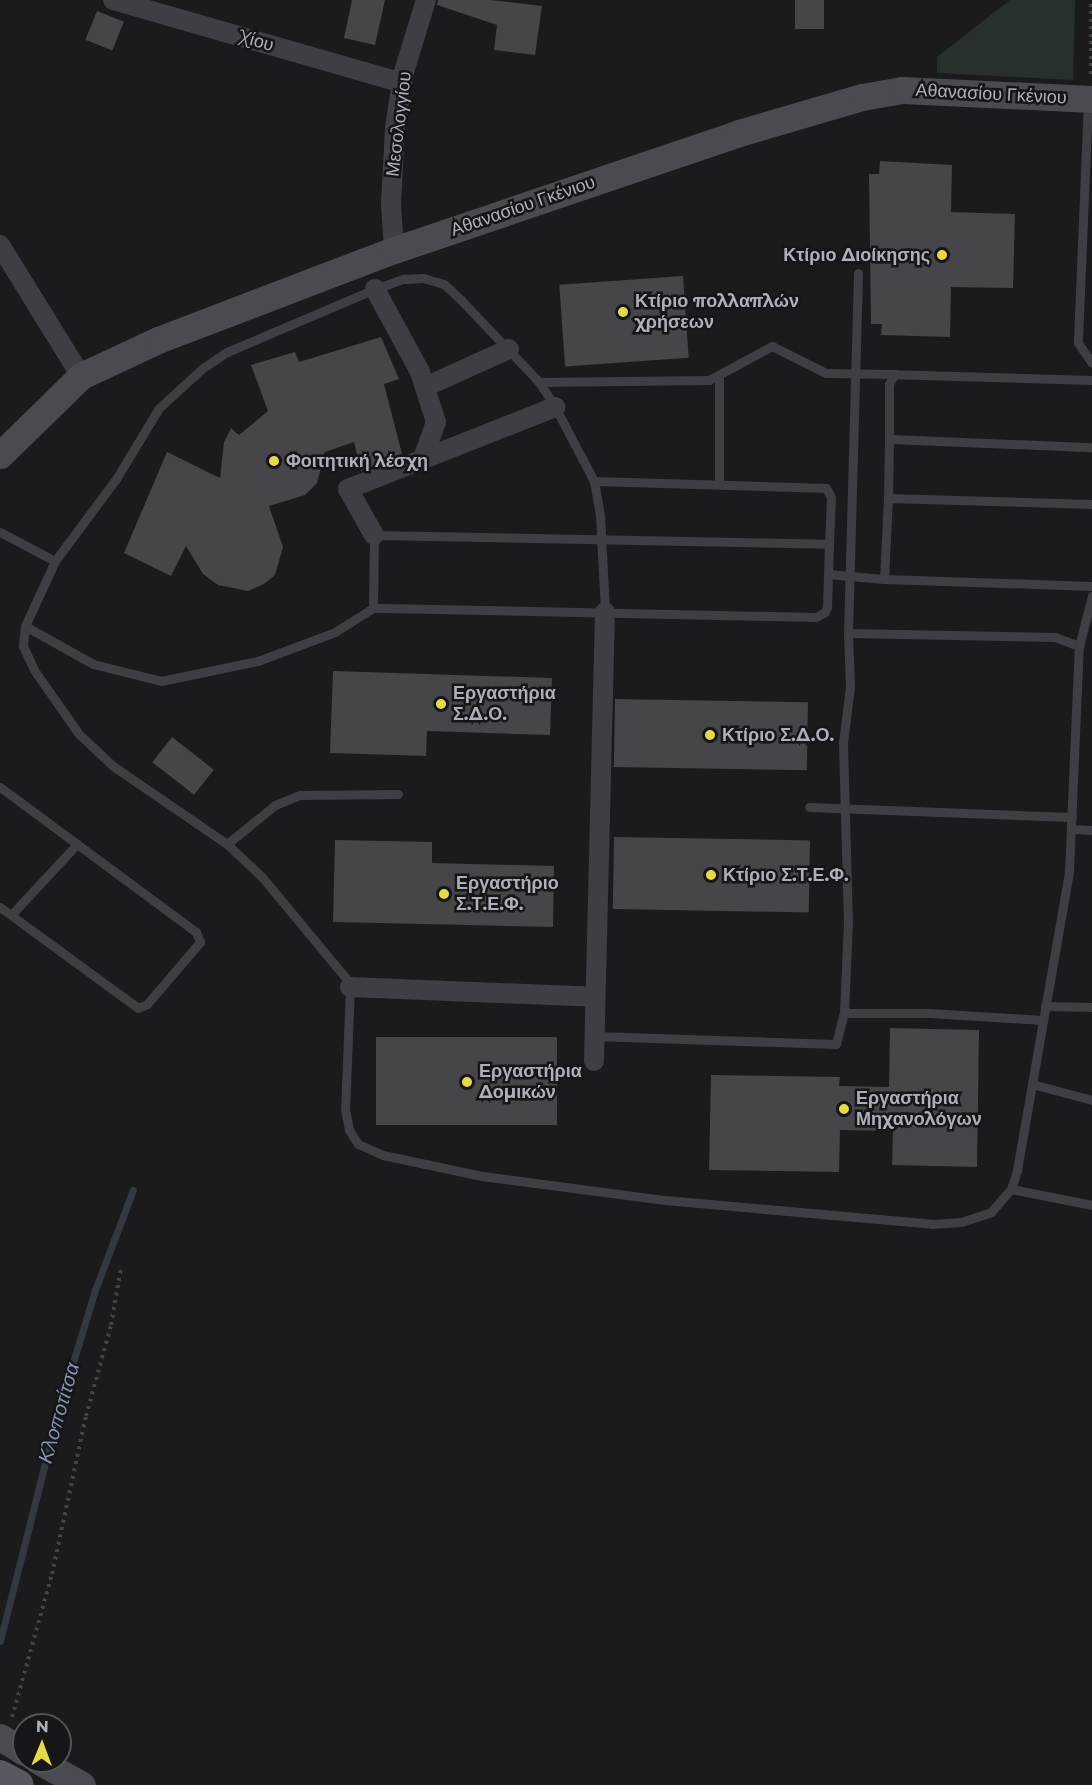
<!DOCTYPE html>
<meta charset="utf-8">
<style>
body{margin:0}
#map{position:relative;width:1092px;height:1785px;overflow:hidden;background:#1b1b1d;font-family:Montserrat,sans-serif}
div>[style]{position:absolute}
.green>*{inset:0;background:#27302a}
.stream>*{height:7px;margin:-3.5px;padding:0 3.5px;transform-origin:3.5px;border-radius:3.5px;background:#333842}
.building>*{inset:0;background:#45454a;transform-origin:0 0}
.path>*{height:4px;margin-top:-2px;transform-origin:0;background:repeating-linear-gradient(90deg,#424248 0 3px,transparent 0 7.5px)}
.lane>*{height:9px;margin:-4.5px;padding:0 4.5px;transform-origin:4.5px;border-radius:4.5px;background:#3e3e44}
.street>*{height:20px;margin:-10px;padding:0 10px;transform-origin:10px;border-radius:10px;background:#3e3e44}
.secondary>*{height:27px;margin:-13.5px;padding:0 13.5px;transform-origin:13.5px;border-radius:13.5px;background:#4a4a51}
.primary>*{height:30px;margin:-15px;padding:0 15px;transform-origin:15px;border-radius:15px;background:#585860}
.dots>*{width:16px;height:16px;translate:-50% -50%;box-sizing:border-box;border:3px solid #161618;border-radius:50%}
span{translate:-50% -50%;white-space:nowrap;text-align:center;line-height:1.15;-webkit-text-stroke:5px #161618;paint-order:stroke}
.street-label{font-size:18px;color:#aeafbb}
.poi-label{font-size:18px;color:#aeafbb;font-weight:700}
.right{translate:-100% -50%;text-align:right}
.left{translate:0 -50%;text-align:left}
.water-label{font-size:20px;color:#8894b3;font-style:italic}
.north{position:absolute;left:12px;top:1713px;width:60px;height:60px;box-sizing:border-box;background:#161618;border:2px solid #535359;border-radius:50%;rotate:1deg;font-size:16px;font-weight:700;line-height:24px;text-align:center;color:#aeafbb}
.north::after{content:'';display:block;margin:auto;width:21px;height:27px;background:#e7da48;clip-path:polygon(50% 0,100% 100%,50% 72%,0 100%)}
</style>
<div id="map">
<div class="green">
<div style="clip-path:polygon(1010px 0,1075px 0,1073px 80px,937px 73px,937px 57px)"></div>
</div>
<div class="stream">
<div style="left:0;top:1641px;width:233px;rotate:-75.8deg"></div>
<div style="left:57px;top:1415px;width:131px;rotate:-73.1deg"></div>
<div style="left:95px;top:1290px;width:107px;rotate:-69.2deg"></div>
</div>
<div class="building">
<div style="clip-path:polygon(352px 0,385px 0,375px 45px,344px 38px)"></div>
<div style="clip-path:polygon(438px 0,490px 0,542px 6px,535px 55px,494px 50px,497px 25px,437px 5px)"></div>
<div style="left:795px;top:0;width:29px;height:29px"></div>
<div style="left:97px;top:11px;width:29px;height:31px;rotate:22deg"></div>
<div style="clip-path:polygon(880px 161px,952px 165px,951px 212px,1015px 214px,1013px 288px,951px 287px,950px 337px,881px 335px,882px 324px,871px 324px,869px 174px,879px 174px)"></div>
<div style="left:683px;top:276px;width:82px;height:124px;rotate:86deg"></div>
<div style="clip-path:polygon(381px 337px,399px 379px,384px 384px,402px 454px,361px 471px,354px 442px,325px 452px,317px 483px,305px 495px,269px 506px,283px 547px,275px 575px,264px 584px,248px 591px,218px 585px,203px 574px,186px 546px,171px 576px,124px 553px,167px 452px,220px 478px,224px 442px,231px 428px,239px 435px,268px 411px,251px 365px,295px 352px,299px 362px)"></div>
<div style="clip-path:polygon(333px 671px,552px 678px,550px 735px,427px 731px,426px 756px,330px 753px)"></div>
<div style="left:615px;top:699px;width:193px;height:68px;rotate:1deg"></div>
<div style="left:172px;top:737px;width:53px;height:32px;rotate:38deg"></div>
<div style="left:614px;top:837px;width:196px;height:72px;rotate:1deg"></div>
<div style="clip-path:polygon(335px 840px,432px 842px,432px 863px,554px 866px,553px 927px,333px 922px)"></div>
<div style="clip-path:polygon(890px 1028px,979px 1030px,977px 1167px,892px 1165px,893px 1131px,840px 1130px,839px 1172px,709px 1170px,711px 1075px,840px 1077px,839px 1086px,889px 1087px)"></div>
<div style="left:376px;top:1037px;width:181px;height:88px"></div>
</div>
<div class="path">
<div style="left:1091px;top:74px;width:74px;rotate:-90deg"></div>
<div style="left:12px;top:1717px;width:148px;rotate:-74.4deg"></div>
<div style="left:52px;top:1574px;width:162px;rotate:-77.9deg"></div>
<div style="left:86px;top:1416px;width:94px;rotate:-74.6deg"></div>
<div style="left:111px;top:1325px;width:58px;rotate:-80deg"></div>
</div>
<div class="lane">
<div style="left:1088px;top:101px;width:242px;rotate:92.4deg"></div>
<div style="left:1078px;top:343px;width:24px;rotate:55deg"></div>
<div style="left:719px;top:376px;width:108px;rotate:90deg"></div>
<div style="left:1092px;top:380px;width:197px;rotate:-178.3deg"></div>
<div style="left:895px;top:374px;width:12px;rotate:121deg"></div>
<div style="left:889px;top:384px;width:55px;rotate:90deg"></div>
<div style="left:889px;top:439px;width:203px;rotate:2.3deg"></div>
<div style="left:539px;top:382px;width:170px;rotate:-0.7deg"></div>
<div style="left:709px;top:380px;width:72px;rotate:-28.4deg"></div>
<div style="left:772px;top:346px;width:60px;rotate:26.6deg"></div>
<div style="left:826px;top:373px;width:69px;rotate:0.8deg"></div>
<div style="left:594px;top:481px;width:232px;rotate:1.7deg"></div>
<div style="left:826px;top:488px;width:10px;rotate:61deg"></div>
<div style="left:831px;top:497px;width:47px;rotate:92.4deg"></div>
<div style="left:829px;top:544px;width:63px;rotate:91.8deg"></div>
<div style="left:827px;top:607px;width:5px;rotate:112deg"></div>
<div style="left:825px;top:612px;width:10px;rotate:151deg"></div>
<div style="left:816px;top:617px;width:443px;rotate:-178.8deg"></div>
<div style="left:373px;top:608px;width:73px;rotate:-89.2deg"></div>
<div style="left:374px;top:535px;width:455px;rotate:1.1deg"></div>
<div style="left:888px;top:498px;width:59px;rotate:-89deg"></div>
<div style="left:1092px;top:504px;width:204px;rotate:-178.3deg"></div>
<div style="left:888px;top:498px;width:81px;rotate:92.8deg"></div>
<div style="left:884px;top:579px;width:208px;rotate:1.9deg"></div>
<div style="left:0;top:532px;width:62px;rotate:27.8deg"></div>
<div style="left:55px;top:561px;width:72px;rotate:114.8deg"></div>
<div style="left:25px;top:626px;width:20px;rotate:96deg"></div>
<div style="left:23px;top:646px;width:26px;rotate:65deg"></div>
<div style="left:34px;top:670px;width:78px;rotate:54.9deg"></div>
<div style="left:79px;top:734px;width:47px;rotate:43.3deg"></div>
<div style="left:113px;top:766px;width:138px;rotate:34.4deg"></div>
<div style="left:227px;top:844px;width:48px;rotate:43.3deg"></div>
<div style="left:262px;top:877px;width:131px;rotate:50.3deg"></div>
<div style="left:346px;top:978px;width:10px;rotate:66deg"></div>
<div style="left:350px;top:987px;width:122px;rotate:92.3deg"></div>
<div style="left:345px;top:1109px;width:21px;rotate:79deg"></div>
<div style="left:349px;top:1130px;width:17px;rotate:57deg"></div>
<div style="left:358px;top:1144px;width:27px;rotate:24deg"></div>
<div style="left:383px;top:1155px;width:101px;rotate:12deg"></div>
<div style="left:482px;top:1176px;width:185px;rotate:7.5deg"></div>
<div style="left:665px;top:1200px;width:268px;rotate:5.1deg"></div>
<div style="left:932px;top:1224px;width:29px;rotate:-4deg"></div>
<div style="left:961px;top:1222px;width:32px;rotate:-18deg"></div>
<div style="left:991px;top:1212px;width:30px;rotate:-49deg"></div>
<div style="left:1011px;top:1189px;width:20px;rotate:-72deg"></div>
<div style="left:1017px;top:1170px;width:303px;rotate:-80.1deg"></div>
<div style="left:1069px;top:872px;width:226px;rotate:-87.5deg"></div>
<div style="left:1079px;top:646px;width:52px;rotate:-75.4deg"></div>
<div style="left:55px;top:561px;width:102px;rotate:-53.4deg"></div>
<div style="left:116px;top:479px;width:83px;rotate:-58.8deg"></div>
<div style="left:159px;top:408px;width:59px;rotate:-42.3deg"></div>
<div style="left:203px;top:368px;width:29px;rotate:-34deg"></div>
<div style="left:227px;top:352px;width:161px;rotate:-23.1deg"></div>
<div style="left:375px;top:289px;width:30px;rotate:-20deg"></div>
<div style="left:403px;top:279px;width:20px;rotate:-3deg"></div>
<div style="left:423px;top:278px;width:22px;rotate:16deg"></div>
<div style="left:444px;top:284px;width:23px;rotate:43deg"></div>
<div style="left:461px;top:300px;width:113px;rotate:46.4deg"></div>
<div style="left:539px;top:382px;width:30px;rotate:57deg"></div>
<div style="left:555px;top:407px;width:84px;rotate:62.2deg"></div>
<div style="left:594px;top:481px;width:35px;rotate:80deg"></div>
<div style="left:600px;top:515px;width:97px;rotate:87deg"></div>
<div style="left:828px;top:574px;width:56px;rotate:5.1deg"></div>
<div style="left:25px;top:626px;width:78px;rotate:29.2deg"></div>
<div style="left:93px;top:664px;width:70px;rotate:14deg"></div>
<div style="left:161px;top:681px;width:99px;rotate:-11.7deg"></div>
<div style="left:258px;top:661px;width:82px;rotate:-20.6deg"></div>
<div style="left:335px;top:632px;width:45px;rotate:-32.3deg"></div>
<div style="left:848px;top:633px;width:360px;rotate:-88.4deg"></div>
<div style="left:0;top:787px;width:244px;rotate:36.5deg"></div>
<div style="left:196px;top:932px;width:11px;rotate:68deg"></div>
<div style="left:200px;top:942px;width:82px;rotate:130.5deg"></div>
<div style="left:147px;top:1004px;width:10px;rotate:156deg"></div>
<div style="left:138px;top:1008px;width:171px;rotate:-143.8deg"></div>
<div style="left:809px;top:807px;width:263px;rotate:2.2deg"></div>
<div style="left:1072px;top:829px;width:20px;rotate:3deg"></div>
<div style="left:227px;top:844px;width:62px;rotate:-39.1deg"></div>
<div style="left:275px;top:805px;width:27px;rotate:-22deg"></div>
<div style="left:300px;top:795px;width:98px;rotate:-0.6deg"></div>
<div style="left:11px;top:915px;width:97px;rotate:-47.1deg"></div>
<div style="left:1045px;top:1006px;width:47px;rotate:1.2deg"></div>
<div style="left:844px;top:1013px;width:85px"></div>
<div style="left:929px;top:1013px;width:114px;rotate:3.5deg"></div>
<div style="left:594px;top:1036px;width:242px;rotate:1.9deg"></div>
<div style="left:836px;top:1044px;width:32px;rotate:-76deg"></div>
<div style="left:844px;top:1013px;width:90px;rotate:-87.5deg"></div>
<div style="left:848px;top:923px;width:180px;rotate:-91.6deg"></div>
<div style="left:843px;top:743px;width:57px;rotate:-83deg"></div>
<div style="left:850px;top:686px;width:53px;rotate:-92.2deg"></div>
<div style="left:848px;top:633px;width:207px;rotate:1.1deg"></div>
<div style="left:1055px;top:637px;width:26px;rotate:21deg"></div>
<div style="left:1032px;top:1084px;width:62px;rotate:14.9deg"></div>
<div style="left:1011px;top:1189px;width:83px;rotate:11.2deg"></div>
</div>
<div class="street">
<div style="left:113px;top:0;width:301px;rotate:16deg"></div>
<div style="left:0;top:245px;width:154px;rotate:58.3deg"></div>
<div style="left:394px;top:250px;width:47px;rotate:-93.7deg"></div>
<div style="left:391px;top:203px;width:75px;rotate:-86.9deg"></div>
<div style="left:395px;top:128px;width:54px;rotate:-81.4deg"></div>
<div style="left:403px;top:75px;width:78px;rotate:-73deg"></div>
<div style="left:375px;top:289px;width:94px;rotate:61.5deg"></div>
<div style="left:420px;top:372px;width:52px;rotate:72.3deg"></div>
<div style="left:436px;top:422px;width:41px;rotate:109.7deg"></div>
<div style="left:425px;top:387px;width:92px;rotate:-24.3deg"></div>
<div style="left:374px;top:535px;width:53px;rotate:-119.5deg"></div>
<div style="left:348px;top:489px;width:223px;rotate:-21.6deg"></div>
<div style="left:350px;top:987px;width:245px;rotate:2.3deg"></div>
<div style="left:594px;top:1061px;width:449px;rotate:-88.6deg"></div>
</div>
<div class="secondary">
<div style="left:0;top:455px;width:113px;rotate:-44.3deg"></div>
<div style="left:81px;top:376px;width:85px;rotate:-25.1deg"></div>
<div style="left:158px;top:340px;width:253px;rotate:-20.9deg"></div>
<div style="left:394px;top:250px;width:364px;rotate:-18.7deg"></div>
<div style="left:739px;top:133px;width:128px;rotate:-16.3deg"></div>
<div style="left:862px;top:97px;width:41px;rotate:-9.9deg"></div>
<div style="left:902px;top:90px;width:190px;rotate:2.7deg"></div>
<div style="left:0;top:1737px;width:28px;rotate:32deg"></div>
<div style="left:39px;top:1761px;width:49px;rotate:29.2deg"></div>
</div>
<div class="primary">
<div style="left:0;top:1775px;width:21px;rotate:28deg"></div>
</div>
<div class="dots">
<div style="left:942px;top:255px;background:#e7da48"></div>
<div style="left:623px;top:312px;background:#e7da48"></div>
<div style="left:274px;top:461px;background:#e7da48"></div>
<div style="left:441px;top:704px;background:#e7da48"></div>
<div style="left:710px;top:735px;background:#e7da48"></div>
<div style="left:711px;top:875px;background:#e7da48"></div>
<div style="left:444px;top:894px;background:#e7da48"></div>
<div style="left:467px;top:1082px;background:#e7da48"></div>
<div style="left:844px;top:1109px;background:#e7da48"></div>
</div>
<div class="street-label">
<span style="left:257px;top:41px;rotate:16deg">Χίου</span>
<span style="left:991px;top:94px;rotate:3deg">Αθανασίου Γκένιου</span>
<span style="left:399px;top:124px;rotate:-83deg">Μεσολογγίου</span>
<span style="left:523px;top:206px;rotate:-19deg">Αθανασίου Γκένιου</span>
</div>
<div class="poi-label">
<span class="right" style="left:930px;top:255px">Κτίριο Διοίκησης</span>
<span class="left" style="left:635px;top:312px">Κτίριο πολλαπλών<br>χρήσεων</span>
<span class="left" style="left:286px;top:461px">Φοιτητική λέσχη</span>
<span class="left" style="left:453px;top:704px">Εργαστήρια<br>Σ.Δ.Ο.</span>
<span class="left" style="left:722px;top:735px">Κτίριο Σ.Δ.Ο.</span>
<span class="left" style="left:723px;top:875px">Κτίριο Σ.Τ.Ε.Φ.</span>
<span class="left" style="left:456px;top:894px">Εργαστήριο<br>Σ.Τ.Ε.Φ.</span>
<span class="left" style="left:479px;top:1082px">Εργαστήρια<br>Δομικών</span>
<span class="left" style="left:856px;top:1109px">Εργαστήρια<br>Μηχανολόγων</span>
</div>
<div class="water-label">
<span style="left:59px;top:1413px;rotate:-74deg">Κλοποτίτσα</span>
</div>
<div class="north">N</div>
</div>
